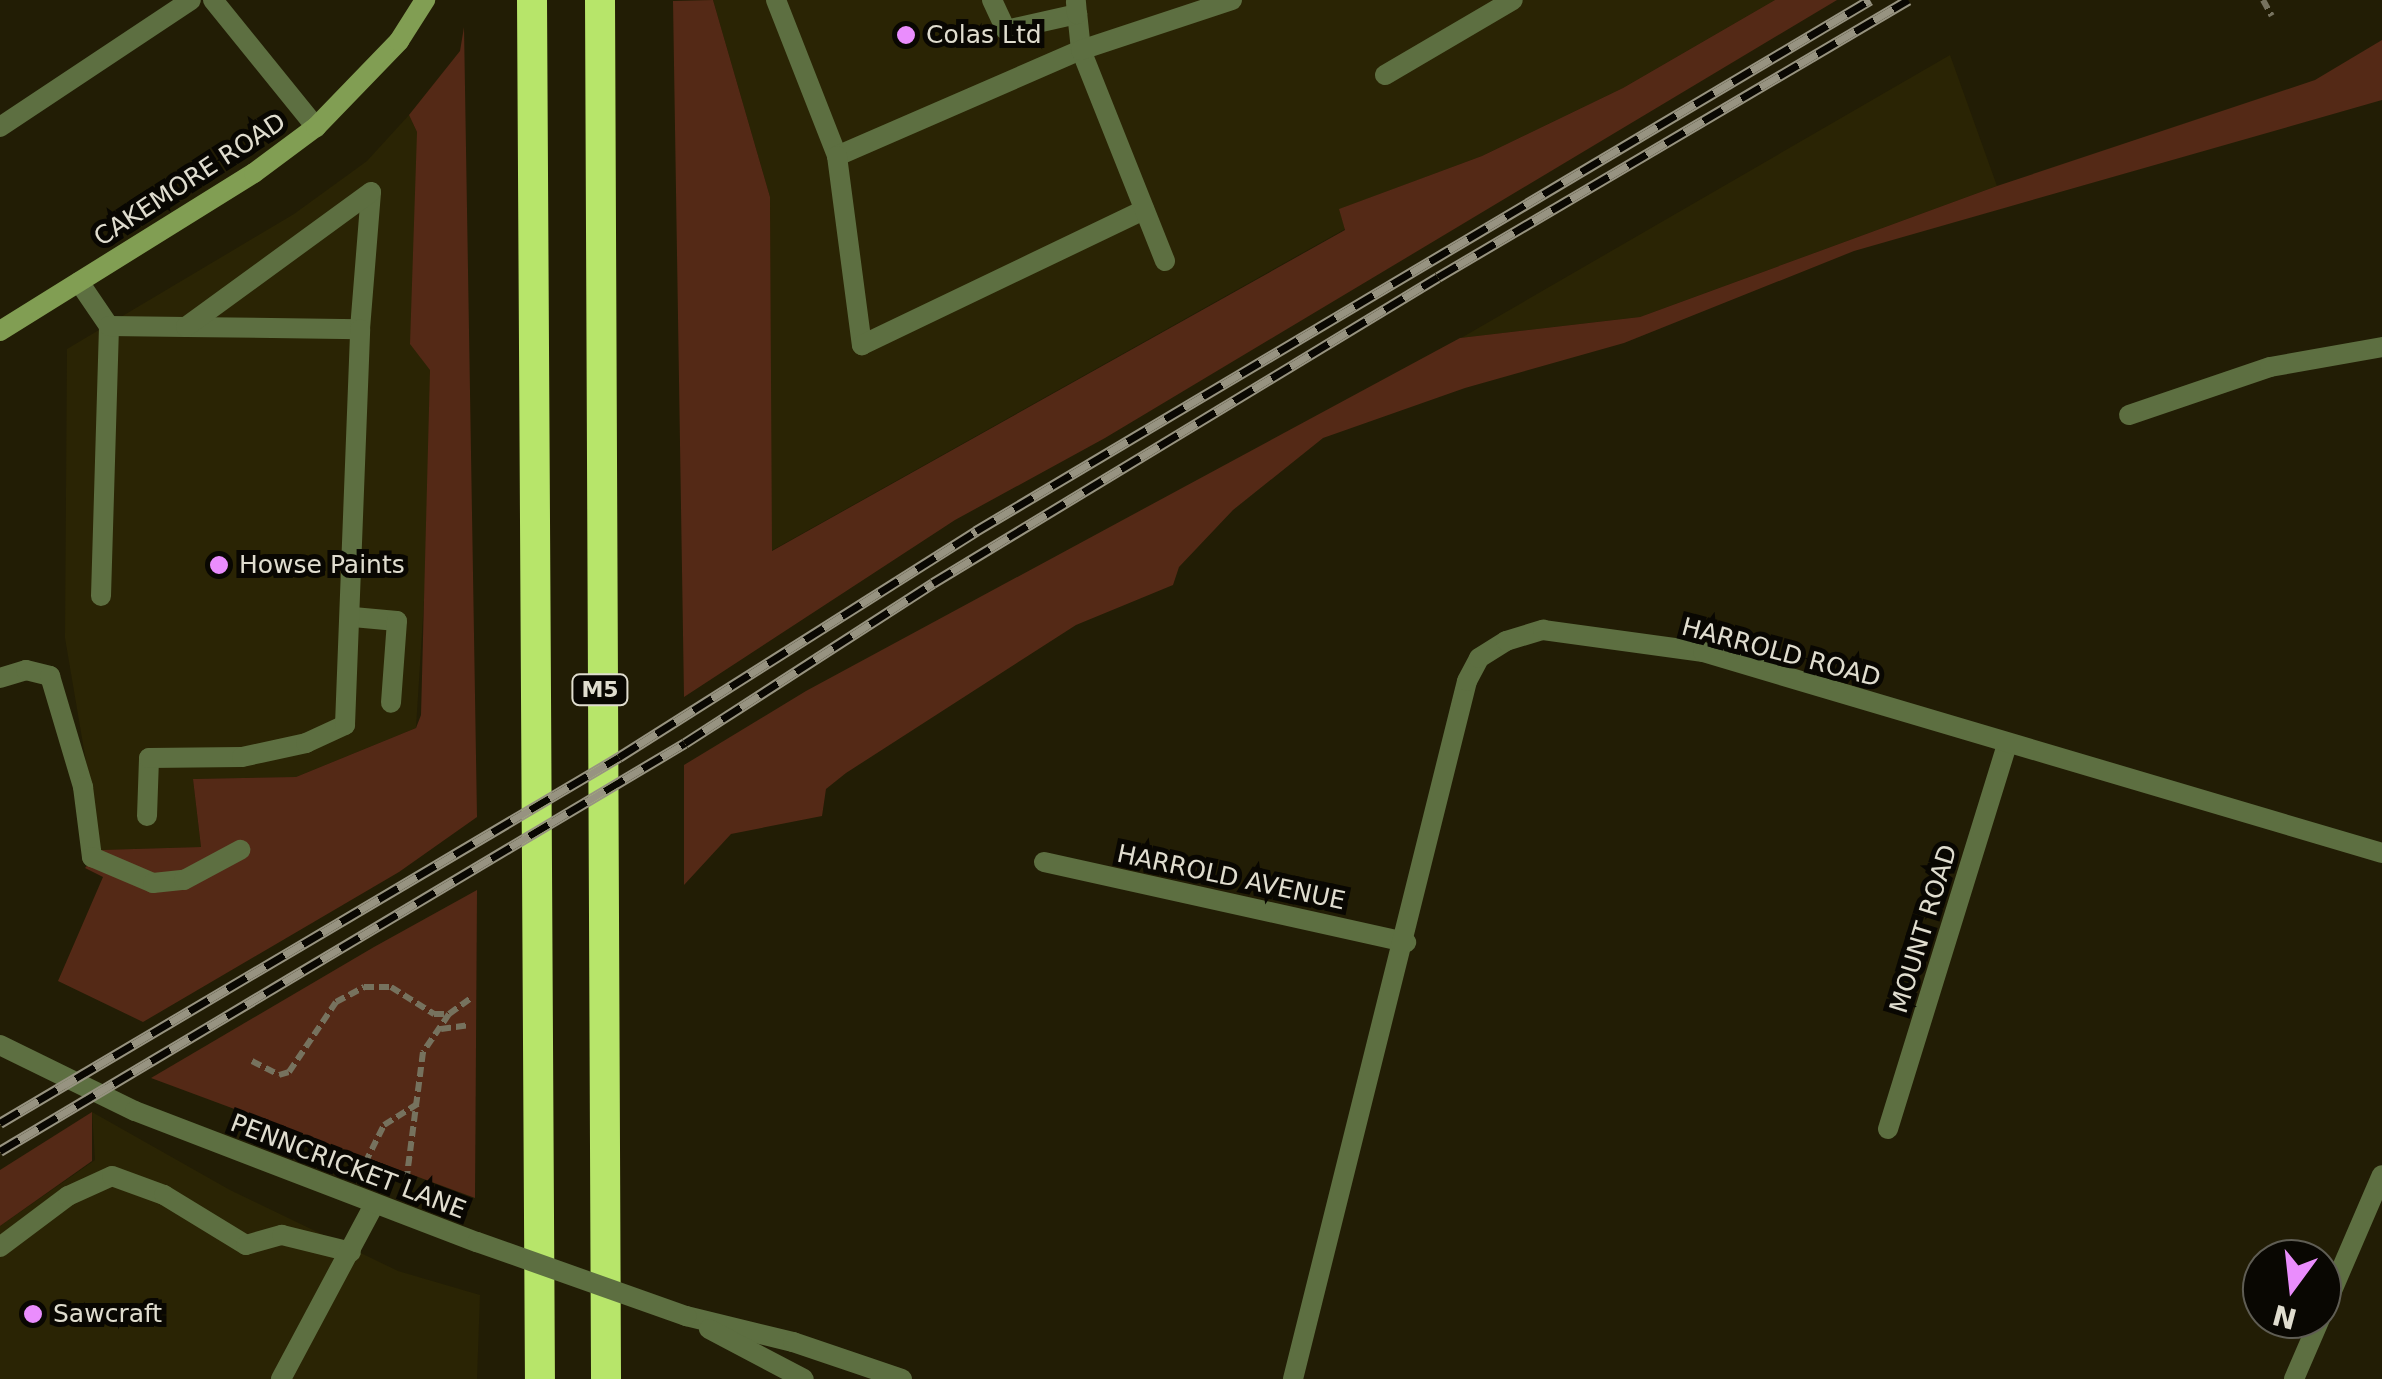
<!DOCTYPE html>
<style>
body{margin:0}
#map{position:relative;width:2382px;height:1379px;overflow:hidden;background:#221d05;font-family:"DejaVu Sans",sans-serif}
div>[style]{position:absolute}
.built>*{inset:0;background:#2a2404}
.green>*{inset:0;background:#542916}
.path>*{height:6px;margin-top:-3px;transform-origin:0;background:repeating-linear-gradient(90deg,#76725e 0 10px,transparent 0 15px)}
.service>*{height:20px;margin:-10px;padding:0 10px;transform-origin:10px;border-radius:10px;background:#5d6f41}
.minor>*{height:20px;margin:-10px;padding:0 10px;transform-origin:10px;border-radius:10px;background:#5d6f41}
.tertiary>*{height:20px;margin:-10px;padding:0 10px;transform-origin:10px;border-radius:10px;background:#5d6f41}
.secondary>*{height:20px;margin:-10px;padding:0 10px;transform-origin:10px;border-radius:10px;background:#819e53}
.motorway>*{height:30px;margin:-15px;padding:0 15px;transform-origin:15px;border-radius:15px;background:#b7e56a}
.rail>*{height:11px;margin-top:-5.5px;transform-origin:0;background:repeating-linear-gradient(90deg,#090702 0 22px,#979381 0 44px);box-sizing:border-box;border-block:2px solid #979381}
.tertiary-bridge>*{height:20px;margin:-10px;padding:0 10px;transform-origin:10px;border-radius:10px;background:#5d6f41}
.dots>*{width:28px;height:28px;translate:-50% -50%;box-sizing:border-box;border:5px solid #090702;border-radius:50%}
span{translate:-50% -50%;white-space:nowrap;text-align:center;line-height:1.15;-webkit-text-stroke:10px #090702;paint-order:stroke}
.shield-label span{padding:2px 8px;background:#090702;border:2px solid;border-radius:8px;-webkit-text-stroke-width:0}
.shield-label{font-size:22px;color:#e0ddcf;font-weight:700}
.poi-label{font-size:25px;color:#e0ddcf}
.left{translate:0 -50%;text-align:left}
.street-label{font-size:25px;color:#e0ddcf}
.north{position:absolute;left:2242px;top:1239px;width:100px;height:100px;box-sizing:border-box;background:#090702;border:2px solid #5f5d54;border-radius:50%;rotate:195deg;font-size:28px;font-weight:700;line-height:40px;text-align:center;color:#e0ddcf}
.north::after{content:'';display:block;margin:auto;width:35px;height:45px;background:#ea8dfd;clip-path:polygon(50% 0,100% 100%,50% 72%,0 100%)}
</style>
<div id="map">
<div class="built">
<div style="clip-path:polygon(713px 0,1775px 0,1623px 88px,1482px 156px,1340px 209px,1345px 229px,771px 551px,770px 197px)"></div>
<div style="clip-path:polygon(1950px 55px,1997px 186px,1640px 317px,1461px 338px)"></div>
<div style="clip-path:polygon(409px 115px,417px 132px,423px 353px,430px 369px,431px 490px,416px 728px,296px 777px,193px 779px,201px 847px,101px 850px,65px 638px,67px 349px,294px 214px,367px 161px)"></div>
<div style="clip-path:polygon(92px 1112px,230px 1190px,398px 1271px,480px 1295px,477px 1379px,0 1379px,0 1226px,95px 1160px)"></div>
</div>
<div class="green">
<div style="clip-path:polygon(713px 0,770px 197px,772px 551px,1345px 230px,1339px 209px,1482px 156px,1623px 88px,1775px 0,1837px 0,1105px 438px,955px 520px,684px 697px,673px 1px)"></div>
<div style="clip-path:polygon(464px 27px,477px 817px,399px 872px,143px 1022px,58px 981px,103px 877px,85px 868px,101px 850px,201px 847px,193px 779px,296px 777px,416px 728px,421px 715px,430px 370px,410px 344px,417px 132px,409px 115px,460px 51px)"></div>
<div style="clip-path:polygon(2382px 40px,2382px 100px,1854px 251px,1624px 343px,1465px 388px,1323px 438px,1233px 510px,1179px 567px,1173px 585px,1076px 625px,846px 773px,826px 789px,822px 816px,731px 834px,684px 885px,684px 765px,806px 691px,1460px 338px,1640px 317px,1997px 186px,2315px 80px)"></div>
<div style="clip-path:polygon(477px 890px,475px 1198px,151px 1078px,374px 947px)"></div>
<div style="clip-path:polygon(92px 1112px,92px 1161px,0 1226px,0 1170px)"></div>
</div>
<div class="path">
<div style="left:2263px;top:0;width:18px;rotate:61deg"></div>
<div style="left:449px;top:1014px;width:29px;rotate:-36deg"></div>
<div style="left:441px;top:1029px;width:29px;rotate:-8deg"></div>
<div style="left:252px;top:1061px;width:30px;rotate:27deg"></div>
<div style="left:279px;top:1075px;width:10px;rotate:-17deg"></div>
<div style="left:289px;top:1072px;width:84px;rotate:-56.1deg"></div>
<div style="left:336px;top:1002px;width:32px;rotate:-28deg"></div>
<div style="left:364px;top:987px;width:27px"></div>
<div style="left:391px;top:987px;width:51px;rotate:32.1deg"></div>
<div style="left:434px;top:1014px;width:15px"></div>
<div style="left:449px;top:1014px;width:46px;rotate:124.4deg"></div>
<div style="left:423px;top:1052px;width:124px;rotate:97.4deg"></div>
<div style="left:365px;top:1163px;width:42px;rotate:-63.4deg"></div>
<div style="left:384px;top:1125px;width:41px;rotate:-32.2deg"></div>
</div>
<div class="service">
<div style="left:213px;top:0;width:164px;rotate:51deg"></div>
<div style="left:776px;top:0;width:168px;rotate:68.6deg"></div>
<div style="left:837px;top:156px;width:266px;rotate:-23.5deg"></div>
<div style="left:1081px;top:50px;width:36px;rotate:-96deg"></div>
<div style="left:992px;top:0;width:33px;rotate:65deg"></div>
<div style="left:1006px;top:30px;width:73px;rotate:-12.7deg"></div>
<div style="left:1077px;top:14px;width:12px;rotate:-95deg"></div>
<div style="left:1385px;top:75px;width:148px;rotate:-30.4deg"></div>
<div style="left:0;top:127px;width:229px;rotate:-33.6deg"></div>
<div style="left:837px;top:156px;width:191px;rotate:82.5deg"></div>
<div style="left:862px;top:345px;width:313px;rotate:-25.6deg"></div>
<div style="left:1165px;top:261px;width:227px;rotate:-111.7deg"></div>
<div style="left:1081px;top:50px;width:159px;rotate:-18.3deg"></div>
<div style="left:79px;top:282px;width:53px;rotate:55.7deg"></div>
<div style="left:101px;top:596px;width:270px;rotate:-88.3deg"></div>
<div style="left:109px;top:326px;width:77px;rotate:0.7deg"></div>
<div style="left:186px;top:327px;width:174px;rotate:0.7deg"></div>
<div style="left:360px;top:329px;width:137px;rotate:-85.4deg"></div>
<div style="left:371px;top:192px;width:229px;rotate:143.9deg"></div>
<div style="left:353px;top:617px;width:44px;rotate:5.2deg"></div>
<div style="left:397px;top:621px;width:82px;rotate:94.2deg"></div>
<div style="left:0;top:678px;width:27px;rotate:-17deg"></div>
<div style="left:26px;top:670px;width:25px;rotate:14deg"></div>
<div style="left:50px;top:676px;width:116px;rotate:73.4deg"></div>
<div style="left:83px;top:787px;width:71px;rotate:82.7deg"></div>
<div style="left:92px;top:857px;width:66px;rotate:23.1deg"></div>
<div style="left:153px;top:883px;width:31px;rotate:-6deg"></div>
<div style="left:184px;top:880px;width:64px;rotate:-28.2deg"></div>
<div style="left:147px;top:816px;width:58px;rotate:-88deg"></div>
<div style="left:149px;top:758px;width:93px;rotate:-0.6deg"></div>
<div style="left:242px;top:757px;width:66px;rotate:-12.3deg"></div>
<div style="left:306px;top:743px;width:43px;rotate:-24.8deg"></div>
<div style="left:345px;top:725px;width:396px;rotate:-87.8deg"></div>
<div style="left:0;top:1247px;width:85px;rotate:-36.9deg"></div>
<div style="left:68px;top:1196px;width:48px;rotate:-24.4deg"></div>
<div style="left:112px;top:1176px;width:55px;rotate:20.1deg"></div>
<div style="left:164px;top:1195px;width:96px;rotate:31.4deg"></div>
<div style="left:246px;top:1245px;width:37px;rotate:-16deg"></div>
<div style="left:282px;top:1235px;width:71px;rotate:13.8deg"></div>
</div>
<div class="minor">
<div style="left:2129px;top:415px;width:149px;rotate:-18.8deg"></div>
<div style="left:2270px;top:367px;width:114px;rotate:-10.1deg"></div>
<div style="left:1044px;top:862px;width:371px;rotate:12.5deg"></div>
<div style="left:1888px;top:1129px;width:403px;rotate:-72.8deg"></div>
<div style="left:2322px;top:1314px;width:151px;rotate:-66.7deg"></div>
<div style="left:281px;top:1379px;width:197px;rotate:-61.9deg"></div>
<div style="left:1293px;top:1379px;width:719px;rotate:-76deg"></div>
<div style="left:1467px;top:681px;width:26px;rotate:-62deg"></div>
<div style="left:1479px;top:658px;width:32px;rotate:-32deg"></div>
<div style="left:1506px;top:641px;width:39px;rotate:-17deg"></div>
<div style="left:1543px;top:630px;width:162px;rotate:7.8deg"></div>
<div style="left:1703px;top:652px;width:708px;rotate:16.49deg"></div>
<div style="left:2294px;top:1379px;width:65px;rotate:-66.6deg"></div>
</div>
<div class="tertiary">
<div style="left:0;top:1045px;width:150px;rotate:26.1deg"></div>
<div style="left:135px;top:1111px;width:366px;rotate:21deg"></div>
<div style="left:686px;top:1316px;width:110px;rotate:13.7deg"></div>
<div style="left:793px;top:1342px;width:115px;rotate:18.7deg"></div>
<div style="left:709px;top:1329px;width:107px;rotate:27.8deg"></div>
</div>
<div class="secondary">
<div style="left:0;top:331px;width:299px;rotate:-31.9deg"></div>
<div style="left:254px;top:173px;width:77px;rotate:-36.6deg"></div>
<div style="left:316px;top:127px;width:120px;rotate:-46deg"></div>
<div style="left:399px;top:41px;width:49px;rotate:-57.6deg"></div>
</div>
<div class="motorway">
<div style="left:532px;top:0;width:1379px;rotate:89.67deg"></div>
<div style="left:600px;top:0;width:1379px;rotate:89.75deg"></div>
</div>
<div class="rail">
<div style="left:0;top:1123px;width:719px;rotate:-30.59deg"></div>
<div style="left:619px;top:757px;width:423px;rotate:-32.3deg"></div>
<div style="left:976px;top:531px;width:1040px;rotate:-30.71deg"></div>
<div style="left:0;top:1151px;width:797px;rotate:-30.78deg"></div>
<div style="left:685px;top:743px;width:295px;rotate:-32.8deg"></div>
<div style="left:933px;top:583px;width:590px;rotate:-31.21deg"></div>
<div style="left:1438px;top:277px;width:546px;rotate:-30.51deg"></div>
</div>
<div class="tertiary-bridge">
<div style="left:477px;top:1242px;width:222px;rotate:19.5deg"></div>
</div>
<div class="dots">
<div style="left:906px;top:35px;background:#ea8dfd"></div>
<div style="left:219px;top:565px;background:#ea8dfd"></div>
<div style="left:33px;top:1314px;background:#ea8dfd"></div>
</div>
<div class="shield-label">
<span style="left:600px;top:690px">M5</span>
</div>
<div class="poi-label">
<span class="left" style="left:926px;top:35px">Colas Ltd</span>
<span class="left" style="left:239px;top:565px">Howse Paints</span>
<span class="left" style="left:53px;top:1314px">Sawcraft</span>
</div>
<div class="street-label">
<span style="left:190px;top:180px;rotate:-33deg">CAKEMORE ROAD</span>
<span style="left:1781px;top:653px;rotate:15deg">HARROLD ROAD</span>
<span style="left:1231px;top:878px;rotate:12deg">HARROLD AVENUE</span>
<span style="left:1924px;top:929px;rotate:-73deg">MOUNT ROAD</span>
<span style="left:348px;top:1167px;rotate:21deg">PENNCRICKET LANE</span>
</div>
<div class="north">N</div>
</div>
